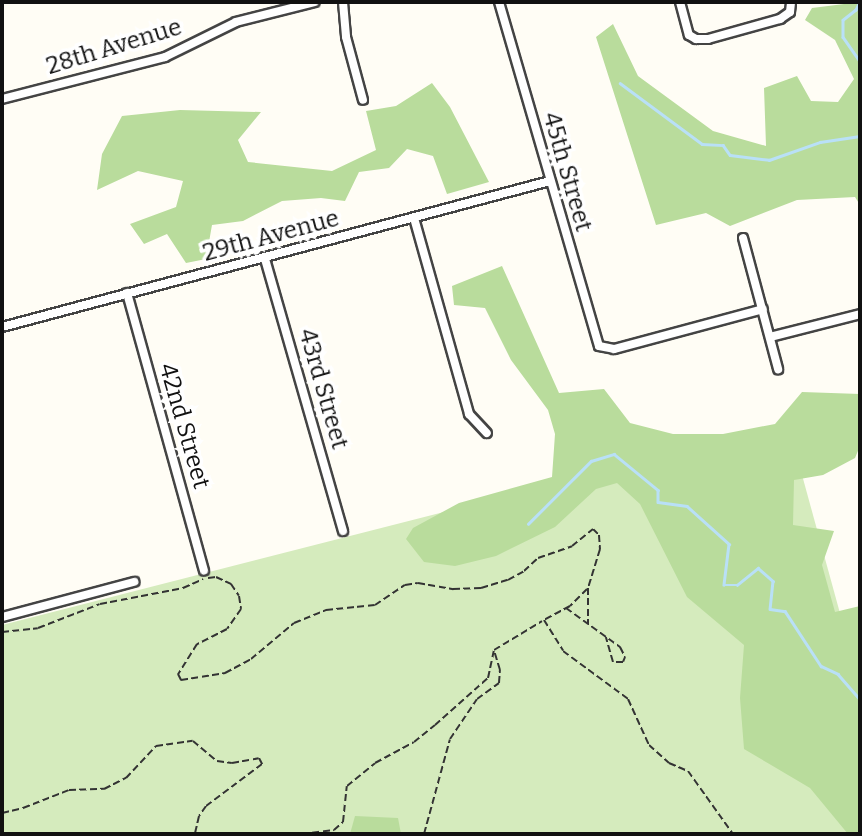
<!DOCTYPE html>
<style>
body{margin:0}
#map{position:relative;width:862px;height:836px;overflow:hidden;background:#fffdf5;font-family:Bitter,serif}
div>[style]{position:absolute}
.green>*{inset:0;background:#d5ebbd}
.forest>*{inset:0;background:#b9dc9c}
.stream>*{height:2.5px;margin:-1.25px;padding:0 1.25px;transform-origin:1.25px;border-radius:1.25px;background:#b9e0f7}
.path>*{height:2px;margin-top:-1px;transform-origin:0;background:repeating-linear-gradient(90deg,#333 0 7px,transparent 0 10.5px)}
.roads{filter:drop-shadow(2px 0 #444) drop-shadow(-2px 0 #444) drop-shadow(0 2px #444) drop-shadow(0 -2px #444)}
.minor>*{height:8px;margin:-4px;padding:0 4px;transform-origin:4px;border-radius:4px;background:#fff}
span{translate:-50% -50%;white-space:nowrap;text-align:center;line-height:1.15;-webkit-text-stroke:7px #fff;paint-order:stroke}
.street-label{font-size:24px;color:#111}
.frame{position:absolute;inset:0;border:4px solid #111;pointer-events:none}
</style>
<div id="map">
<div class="green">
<div style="clip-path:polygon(788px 424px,860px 686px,860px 834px,2px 834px,2px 625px)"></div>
</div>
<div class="forest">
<div style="clip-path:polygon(860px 2px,860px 205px,855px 197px,797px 200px,730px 226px,706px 213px,656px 225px,596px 37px,613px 24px,638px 76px,713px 131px,766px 146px,764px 88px,797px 76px,811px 101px,838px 102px,854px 79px,835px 40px,805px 20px,812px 8px)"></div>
<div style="clip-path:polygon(432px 83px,450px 107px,489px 182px,447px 194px,433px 156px,407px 149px,389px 168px,359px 172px,345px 201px,321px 198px,282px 201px,243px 221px,212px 225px,206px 259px,186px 263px,167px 234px,144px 244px,130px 224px,176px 207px,183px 181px,138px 171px,97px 190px,102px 154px,122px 116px,180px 110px,261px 112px,238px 140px,248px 162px,332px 171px,376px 150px,366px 111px,396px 106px)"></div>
<div style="clip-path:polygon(502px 266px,559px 393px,604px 389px,630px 423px,673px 434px,723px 434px,775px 424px,802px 392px,860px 394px,860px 446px,855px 458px,823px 475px,794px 480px,793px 525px,834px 531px,822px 565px,835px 612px,860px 606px,860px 834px,848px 834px,810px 788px,744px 749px,740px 698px,744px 645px,687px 597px,640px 504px,617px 483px,596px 489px,555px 527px,496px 556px,455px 566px,424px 562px,406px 539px,413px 528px,459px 503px,552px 477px,555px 434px,548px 410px,511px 360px,485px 308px,454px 305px,452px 286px)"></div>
<div style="clip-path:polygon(355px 816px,398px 818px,401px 834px,350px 834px)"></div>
</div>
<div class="stream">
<div style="left:860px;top:2px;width:9px;rotate:117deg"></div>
<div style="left:856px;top:10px;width:16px;rotate:142deg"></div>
<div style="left:843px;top:20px;width:17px;rotate:90deg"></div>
<div style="left:843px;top:37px;width:29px;rotate:55deg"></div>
<div style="left:620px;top:83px;width:102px;rotate:36.6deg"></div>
<div style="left:702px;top:144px;width:21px;rotate:3deg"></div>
<div style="left:723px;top:145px;width:12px;rotate:55deg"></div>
<div style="left:730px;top:155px;width:39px;rotate:7deg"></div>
<div style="left:769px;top:160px;width:54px;rotate:-19.4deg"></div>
<div style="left:820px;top:142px;width:40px;rotate:-8.5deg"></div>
<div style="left:528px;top:524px;width:89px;rotate:-45deg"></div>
<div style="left:591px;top:461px;width:24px;rotate:-17deg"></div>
<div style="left:614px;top:454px;width:57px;rotate:39.3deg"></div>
<div style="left:658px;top:490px;width:12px;rotate:90deg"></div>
<div style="left:658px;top:502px;width:29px;rotate:8deg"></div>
<div style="left:687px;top:506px;width:57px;rotate:42.1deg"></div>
<div style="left:729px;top:544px;width:41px;rotate:97deg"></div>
<div style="left:724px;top:585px;width:13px"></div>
<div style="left:737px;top:585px;width:27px;rotate:-39deg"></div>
<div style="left:758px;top:568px;width:20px;rotate:41deg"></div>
<div style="left:773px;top:581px;width:28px;rotate:96deg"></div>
<div style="left:770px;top:609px;width:15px;rotate:8deg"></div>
<div style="left:785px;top:611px;width:66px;rotate:56.8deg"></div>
<div style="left:821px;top:666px;width:19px;rotate:25deg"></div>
<div style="left:838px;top:674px;width:33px;rotate:49deg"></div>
</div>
<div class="path">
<div style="left:208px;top:578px;width:8px;rotate:-7deg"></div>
<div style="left:216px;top:577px;width:17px;rotate:25deg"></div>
<div style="left:231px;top:584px;width:14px;rotate:56deg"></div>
<div style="left:239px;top:596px;width:13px;rotate:81deg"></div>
<div style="left:241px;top:609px;width:24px;rotate:125deg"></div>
<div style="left:227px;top:629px;width:34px;rotate:153deg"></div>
<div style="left:197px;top:644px;width:36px;rotate:122deg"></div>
<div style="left:178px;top:674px;width:7px;rotate:63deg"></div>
<div style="left:181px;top:680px;width:45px;rotate:-9deg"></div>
<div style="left:225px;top:673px;width:30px;rotate:-28deg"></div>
<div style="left:251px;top:659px;width:56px;rotate:-39.9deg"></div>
<div style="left:294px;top:623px;width:35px;rotate:-22deg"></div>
<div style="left:326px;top:610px;width:49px;rotate:-5.8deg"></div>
<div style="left:375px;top:605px;width:36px;rotate:-34deg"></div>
<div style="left:405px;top:585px;width:13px;rotate:-9deg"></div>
<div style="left:418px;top:583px;width:36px;rotate:10deg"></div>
<div style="left:453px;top:589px;width:28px;rotate:-2deg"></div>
<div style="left:481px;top:588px;width:28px;rotate:-17deg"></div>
<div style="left:508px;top:580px;width:18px;rotate:-29deg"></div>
<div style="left:524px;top:571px;width:19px;rotate:-43deg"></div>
<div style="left:538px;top:558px;width:36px;rotate:-19deg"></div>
<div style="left:572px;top:546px;width:27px;rotate:-39deg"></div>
<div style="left:593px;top:529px;width:8px;rotate:45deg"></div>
<div style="left:599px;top:535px;width:14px;rotate:86deg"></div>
<div style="left:600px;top:549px;width:41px;rotate:107.1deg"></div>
<div style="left:588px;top:588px;width:36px;rotate:90deg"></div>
<div style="left:587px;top:589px;width:24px;rotate:135deg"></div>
<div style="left:570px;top:606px;width:30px;rotate:152deg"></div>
<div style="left:544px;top:620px;width:36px;rotate:58deg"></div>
<div style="left:563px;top:651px;width:81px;rotate:36.4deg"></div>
<div style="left:628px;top:699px;width:51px;rotate:65.5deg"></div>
<div style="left:649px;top:745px;width:27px;rotate:42deg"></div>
<div style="left:669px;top:763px;width:21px;rotate:23deg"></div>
<div style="left:688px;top:771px;width:77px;rotate:54.5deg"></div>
<div style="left:566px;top:608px;width:67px;rotate:35.8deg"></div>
<div style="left:620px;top:647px;width:11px;rotate:63deg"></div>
<div style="left:625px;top:657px;width:5px;rotate:112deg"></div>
<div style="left:623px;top:662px;width:10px;rotate:180deg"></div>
<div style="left:613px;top:662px;width:26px;rotate:-106deg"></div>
<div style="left:2px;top:632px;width:36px;rotate:-6deg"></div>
<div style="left:38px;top:628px;width:66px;rotate:-21.2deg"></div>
<div style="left:100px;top:604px;width:85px;rotate:-10.9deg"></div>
<div style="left:183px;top:588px;width:22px;rotate:-24deg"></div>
<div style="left:2px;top:813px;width:22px;rotate:-13deg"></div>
<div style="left:23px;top:808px;width:49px;rotate:-21.4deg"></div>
<div style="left:69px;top:790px;width:35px;rotate:-2deg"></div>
<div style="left:104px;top:789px;width:25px;rotate:-27deg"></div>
<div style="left:126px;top:778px;width:44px;rotate:-46.8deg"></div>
<div style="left:156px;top:746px;width:37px;rotate:-8deg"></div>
<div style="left:193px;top:741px;width:31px;rotate:40deg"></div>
<div style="left:217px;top:761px;width:15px;rotate:8deg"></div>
<div style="left:232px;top:763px;width:27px;rotate:-10deg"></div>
<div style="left:259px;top:758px;width:7px;rotate:63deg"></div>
<div style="left:262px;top:764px;width:70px;rotate:143.1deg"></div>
<div style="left:206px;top:806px;width:12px;rotate:125deg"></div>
<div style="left:199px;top:816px;width:18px;rotate:103deg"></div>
<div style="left:302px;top:834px;width:32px;rotate:-7deg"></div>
<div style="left:334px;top:830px;width:12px;rotate:-42deg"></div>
<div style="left:343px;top:822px;width:36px;rotate:-84deg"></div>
<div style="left:347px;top:786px;width:36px;rotate:-39deg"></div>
<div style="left:375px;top:763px;width:44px;rotate:-28.3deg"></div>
<div style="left:414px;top:742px;width:27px;rotate:-39deg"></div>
<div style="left:435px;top:725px;width:71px;rotate:-41.6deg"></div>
<div style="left:488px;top:678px;width:29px;rotate:-78deg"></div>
<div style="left:494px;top:650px;width:56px;rotate:-31.1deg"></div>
<div style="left:424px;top:834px;width:98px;rotate:-74.7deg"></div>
<div style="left:450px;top:739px;width:48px;rotate:-56deg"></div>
<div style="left:477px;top:699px;width:27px;rotate:-36deg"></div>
<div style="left:499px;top:683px;width:13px;rotate:-86deg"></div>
<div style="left:500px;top:670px;width:21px;rotate:-107deg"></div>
</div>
<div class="roads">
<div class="minor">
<div style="left:343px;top:2px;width:35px;rotate:85deg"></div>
<div style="left:346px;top:37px;width:65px;rotate:74.9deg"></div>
<div style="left:499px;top:2px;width:358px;rotate:73.8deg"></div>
<div style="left:599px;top:346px;width:15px;rotate:11deg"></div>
<div style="left:614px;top:349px;width:154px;rotate:-15deg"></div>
<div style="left:680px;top:2px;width:34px;rotate:75deg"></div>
<div style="left:689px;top:35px;width:8px;rotate:30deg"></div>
<div style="left:696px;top:39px;width:12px"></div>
<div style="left:708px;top:39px;width:75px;rotate:-15.5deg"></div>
<div style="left:780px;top:19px;width:12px;rotate:-35deg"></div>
<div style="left:790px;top:12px;width:10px;rotate:-84deg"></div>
<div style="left:2px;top:99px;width:168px;rotate:-14.4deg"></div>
<div style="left:165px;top:57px;width:79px;rotate:-26.2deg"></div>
<div style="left:236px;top:22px;width:81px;rotate:-14.2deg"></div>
<div style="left:414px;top:218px;width:204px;rotate:74.3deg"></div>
<div style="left:469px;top:414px;width:26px;rotate:47deg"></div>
<div style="left:743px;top:238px;width:136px;rotate:75deg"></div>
<div style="left:265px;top:259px;width:283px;rotate:74deg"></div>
<div style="left:127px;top:293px;width:288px;rotate:74.5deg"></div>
<div style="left:2px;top:327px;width:567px;rotate:-14.92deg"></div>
<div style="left:770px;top:337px;width:93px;rotate:-14.3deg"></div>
<div style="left:2px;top:617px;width:137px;rotate:-14.9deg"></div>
</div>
</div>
<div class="street-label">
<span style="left:114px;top:47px;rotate:-17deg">28th Avenue</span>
<span style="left:567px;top:172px;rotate:74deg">45th Street</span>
<span style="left:271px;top:236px;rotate:-15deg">29th Avenue</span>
<span style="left:323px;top:389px;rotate:74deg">43rd Street</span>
<span style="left:184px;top:426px;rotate:74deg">42nd Street</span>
</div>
<div class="frame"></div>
</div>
